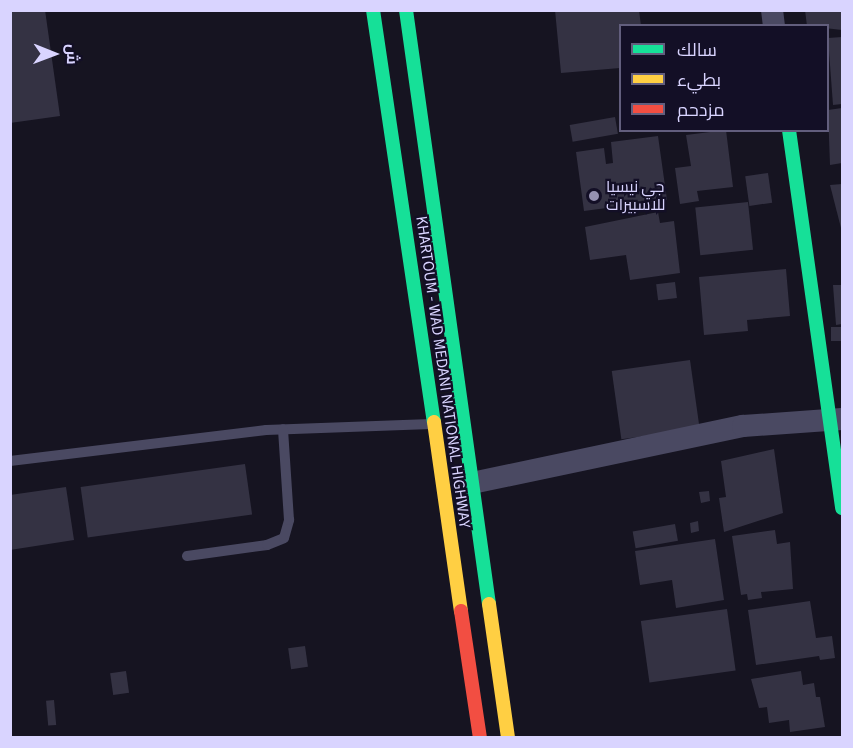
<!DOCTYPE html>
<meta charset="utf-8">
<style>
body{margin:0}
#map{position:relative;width:853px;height:748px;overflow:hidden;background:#161421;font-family:"Source Sans 3",Cairo,sans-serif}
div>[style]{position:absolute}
.building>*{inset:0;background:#343243;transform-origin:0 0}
.lane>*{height:10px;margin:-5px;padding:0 5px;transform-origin:5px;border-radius:5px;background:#4a4962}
.street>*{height:22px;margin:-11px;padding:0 11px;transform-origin:11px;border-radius:11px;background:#4a4962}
.fast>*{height:14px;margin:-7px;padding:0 7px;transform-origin:7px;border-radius:7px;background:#16e098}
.slow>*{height:14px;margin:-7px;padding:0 7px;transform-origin:7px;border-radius:7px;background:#ffcf43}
.jam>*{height:14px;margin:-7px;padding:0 7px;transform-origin:7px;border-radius:7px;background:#f24e42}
.dots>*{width:16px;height:16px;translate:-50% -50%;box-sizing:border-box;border:3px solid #130f26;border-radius:50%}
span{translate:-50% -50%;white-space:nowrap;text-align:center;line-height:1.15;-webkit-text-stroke:4.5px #130f26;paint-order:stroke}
.poi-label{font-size:16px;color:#d9d4ff}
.left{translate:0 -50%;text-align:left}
.street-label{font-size:16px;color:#d9d4ff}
.frame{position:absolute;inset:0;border:12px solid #d9d4ff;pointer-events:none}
.legend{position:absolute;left:619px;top:24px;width:210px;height:108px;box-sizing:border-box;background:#130f26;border:2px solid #625e7d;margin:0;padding:8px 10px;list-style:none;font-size:18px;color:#d9d4ff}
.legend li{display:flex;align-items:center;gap:12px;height:30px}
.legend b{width:30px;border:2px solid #625e7d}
.north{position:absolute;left:24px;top:24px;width:60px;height:60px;-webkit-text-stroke:4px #130f26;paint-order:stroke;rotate:91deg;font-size:16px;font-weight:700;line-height:24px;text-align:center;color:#d9d4ff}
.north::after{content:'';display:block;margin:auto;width:21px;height:27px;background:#d9d4ff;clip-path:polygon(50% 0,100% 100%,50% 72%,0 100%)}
</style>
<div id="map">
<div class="building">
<div style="clip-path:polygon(10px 10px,45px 10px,60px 116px,10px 123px)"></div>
<div style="clip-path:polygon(555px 10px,639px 10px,641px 26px,620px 26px,620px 68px,561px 73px)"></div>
<div style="clip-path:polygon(805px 10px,842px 10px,842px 30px,807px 26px)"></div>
<div style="clip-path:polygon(842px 37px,842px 104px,833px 105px,828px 38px)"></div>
<div style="clip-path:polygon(842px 108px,842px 163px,830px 165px,828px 110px)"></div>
<div style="left:615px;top:117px;width:17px;height:46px;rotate:80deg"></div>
<div style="clip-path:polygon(726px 130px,733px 187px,697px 191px,699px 201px,680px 204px,675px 168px,691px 166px,686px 135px)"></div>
<div style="clip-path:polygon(658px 136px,667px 200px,584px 211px,576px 152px,604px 148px,606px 164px,613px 163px,611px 142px)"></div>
<div style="left:768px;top:173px;width:30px;height:23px;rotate:82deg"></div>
<div style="clip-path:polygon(842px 184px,842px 228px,841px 228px,830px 185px)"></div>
<div style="left:748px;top:202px;width:48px;height:53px;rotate:84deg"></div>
<div style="clip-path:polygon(658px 212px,660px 223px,674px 221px,680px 273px,630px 280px,626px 255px,590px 260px,585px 227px)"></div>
<div style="clip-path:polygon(786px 269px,790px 316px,747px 320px,748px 331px,704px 335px,699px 277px)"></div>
<div style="left:675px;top:282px;width:16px;height:19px;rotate:83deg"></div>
<div style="clip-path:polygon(833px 285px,842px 285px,842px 324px,836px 325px)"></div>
<div style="left:831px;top:327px;width:11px;height:14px"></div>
<div style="left:690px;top:360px;width:69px;height:79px;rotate:82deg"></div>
<div style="clip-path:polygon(774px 449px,783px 513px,724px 532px,719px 498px,726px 497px,721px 461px)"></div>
<div style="left:245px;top:464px;width:51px;height:166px;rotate:82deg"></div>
<div style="clip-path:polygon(66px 487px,74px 540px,10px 550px,10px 495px)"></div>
<div style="clip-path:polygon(709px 491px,710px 501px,701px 503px,699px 492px)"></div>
<div style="clip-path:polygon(698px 521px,699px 531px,691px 533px,690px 523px)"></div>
<div style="left:675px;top:524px;width:17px;height:43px;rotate:80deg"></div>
<div style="clip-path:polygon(775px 530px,777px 544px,790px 542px,793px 589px,761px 592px,762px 598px,748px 600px,747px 594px,741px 595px,732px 536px)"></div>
<div style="clip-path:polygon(715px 539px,724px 600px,676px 608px,672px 580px,640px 585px,635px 551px)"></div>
<div style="clip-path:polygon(810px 601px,816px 638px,832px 636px,835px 658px,820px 660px,819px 656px,756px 665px,748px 610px)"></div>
<div style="left:727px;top:609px;width:62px;height:87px;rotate:82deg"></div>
<div style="left:305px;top:646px;width:21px;height:17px;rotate:82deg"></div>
<div style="left:126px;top:671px;width:22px;height:16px;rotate:82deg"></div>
<div style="clip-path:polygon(801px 671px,803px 685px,814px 683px,816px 697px,820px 697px,825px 727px,790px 732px,789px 720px,769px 723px,767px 707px,759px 708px,751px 679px)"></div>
<div style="left:54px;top:700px;width:25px;height:8px;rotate:85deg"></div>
</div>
<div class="lane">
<div style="left:10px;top:461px;width:258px;rotate:-6.9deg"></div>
<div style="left:266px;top:430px;width:165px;rotate:-2.1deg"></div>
<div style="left:187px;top:556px;width:81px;rotate:-7.8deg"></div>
<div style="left:267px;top:545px;width:18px;rotate:-22deg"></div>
<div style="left:284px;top:538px;width:19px;rotate:-74deg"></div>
<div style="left:289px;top:520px;width:91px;rotate:-93.8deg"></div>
</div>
<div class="street">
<div style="left:772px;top:10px;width:16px;rotate:83deg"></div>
<div style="left:472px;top:483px;width:277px;rotate:-11.9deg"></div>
<div style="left:743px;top:426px;width:99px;rotate:-4deg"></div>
</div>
<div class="fast">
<div style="left:373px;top:10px;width:416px;rotate:81.6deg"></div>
<div style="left:406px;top:10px;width:600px;rotate:82.05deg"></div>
<div style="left:789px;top:130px;width:382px;rotate:82deg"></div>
</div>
<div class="slow">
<div style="left:434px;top:422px;width:191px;rotate:81.9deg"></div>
<div style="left:489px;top:604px;width:135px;rotate:81.9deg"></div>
</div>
<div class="jam">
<div style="left:461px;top:611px;width:128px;rotate:81.5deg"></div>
</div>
<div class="dots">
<div style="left:594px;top:196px;background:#9591b1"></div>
</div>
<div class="poi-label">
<span class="left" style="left:606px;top:196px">جي نيسيا<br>للاسبيرات</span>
</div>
<div class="street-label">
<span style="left:443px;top:372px;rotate:82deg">KHARTOUM - WAD MEDANI NATIONAL HIGHWAY</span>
</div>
<div class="frame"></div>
<ul class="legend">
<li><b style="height:8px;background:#16e098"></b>سالك</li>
<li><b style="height:8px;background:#ffcf43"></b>بطيء</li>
<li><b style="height:8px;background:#f24e42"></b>مزدحم</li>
</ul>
<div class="north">ش</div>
</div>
